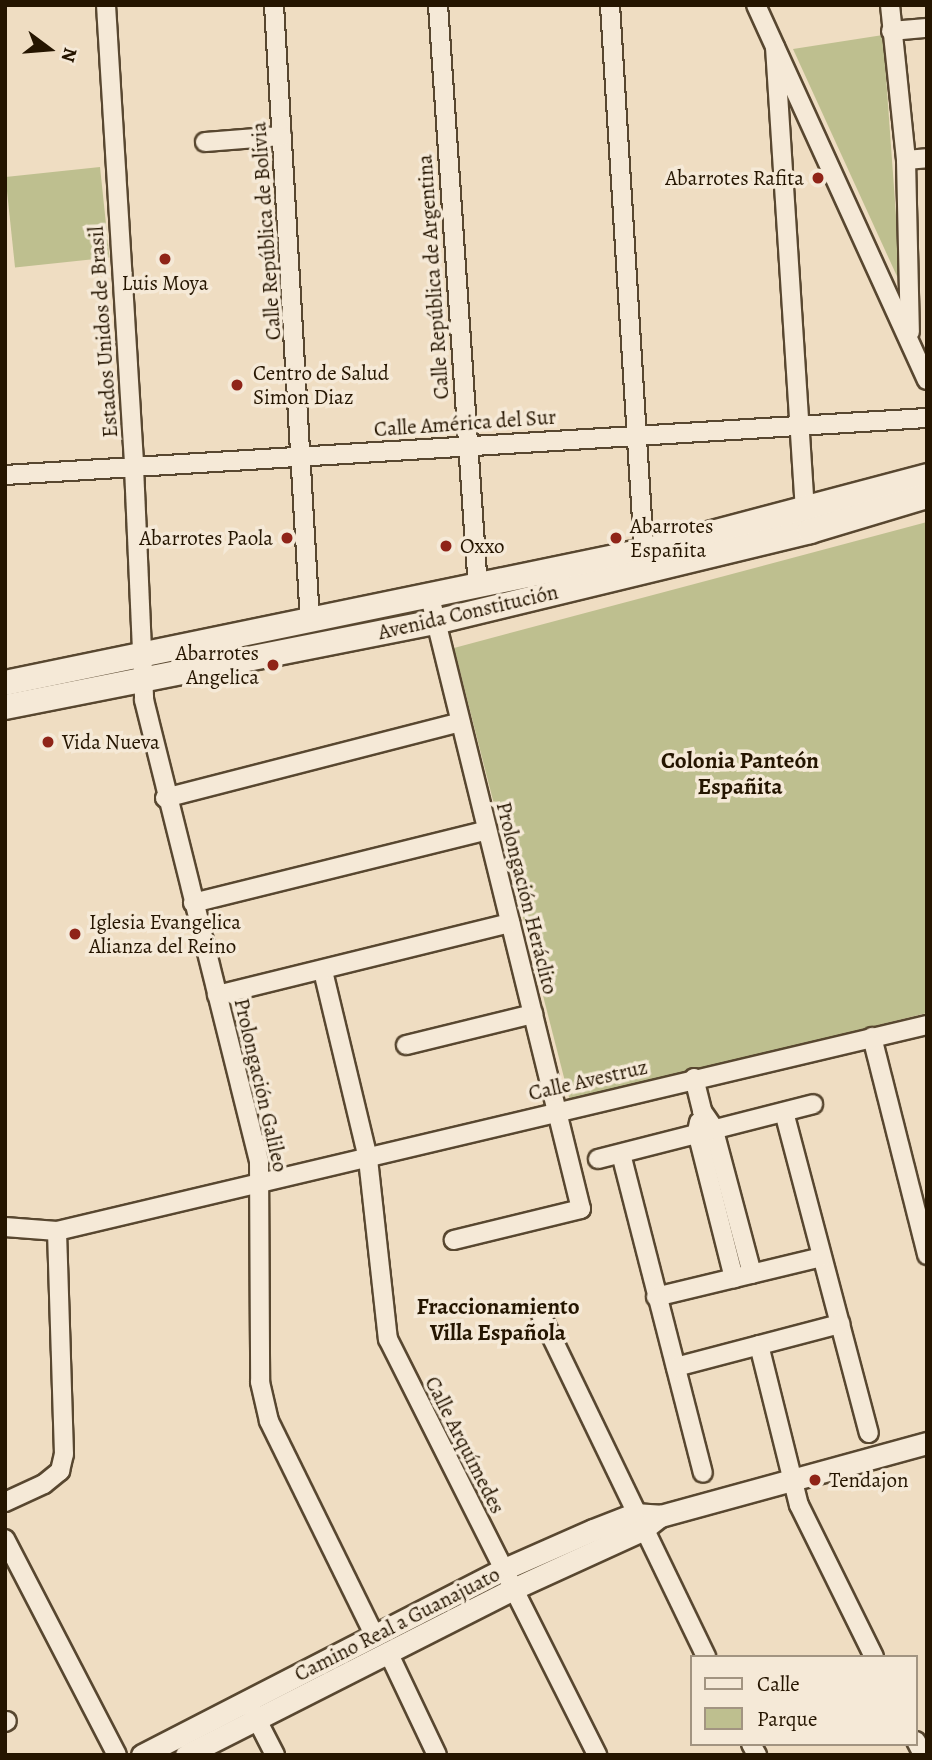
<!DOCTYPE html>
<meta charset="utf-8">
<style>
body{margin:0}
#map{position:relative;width:932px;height:1760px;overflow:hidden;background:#efddc2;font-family:Alegreya,serif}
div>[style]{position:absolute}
.green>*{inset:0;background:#bebf8f;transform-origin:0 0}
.roads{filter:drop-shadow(2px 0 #584730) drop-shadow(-2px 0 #584730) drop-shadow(0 2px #584730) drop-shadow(0 -2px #584730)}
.minor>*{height:18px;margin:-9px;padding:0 9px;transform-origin:9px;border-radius:9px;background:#f5e9d7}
.tertiary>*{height:21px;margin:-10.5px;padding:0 10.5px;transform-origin:10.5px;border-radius:10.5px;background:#f5e9d7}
.secondary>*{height:24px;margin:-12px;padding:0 12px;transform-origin:12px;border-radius:12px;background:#f5e9d7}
.dots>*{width:19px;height:19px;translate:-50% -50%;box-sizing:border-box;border:4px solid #f5e9d7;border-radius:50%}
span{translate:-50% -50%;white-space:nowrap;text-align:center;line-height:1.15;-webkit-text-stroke:7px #f5e9d7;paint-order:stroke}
.poi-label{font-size:21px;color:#251500}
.right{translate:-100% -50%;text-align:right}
.left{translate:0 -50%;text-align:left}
.street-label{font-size:21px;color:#251500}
.neighbourhood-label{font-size:23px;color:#251500;font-weight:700}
.frame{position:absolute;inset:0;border:7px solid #251500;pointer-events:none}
.legend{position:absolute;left:690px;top:1655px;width:228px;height:91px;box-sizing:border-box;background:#f5e9d7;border:2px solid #a29481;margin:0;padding:9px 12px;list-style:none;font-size:21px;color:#251500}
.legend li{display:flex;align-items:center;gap:14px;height:35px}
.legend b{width:35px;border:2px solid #a29481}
.north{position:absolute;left:14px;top:14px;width:70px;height:70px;-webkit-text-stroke:5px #f5e9d7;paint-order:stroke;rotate:106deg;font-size:19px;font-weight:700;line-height:28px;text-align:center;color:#251500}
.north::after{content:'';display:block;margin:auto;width:24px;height:32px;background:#251500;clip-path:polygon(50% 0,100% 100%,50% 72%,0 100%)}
</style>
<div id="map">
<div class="green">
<div style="clip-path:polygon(883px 35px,901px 285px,793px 49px)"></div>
<div style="left:100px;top:167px;width:91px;height:95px;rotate:84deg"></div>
<div style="clip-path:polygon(927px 522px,927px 1013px,570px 1101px,454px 648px)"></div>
</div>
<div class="roads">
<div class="minor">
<div style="left:106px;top:5px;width:463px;rotate:86.5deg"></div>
<div style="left:134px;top:467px;width:233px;rotate:87.5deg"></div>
<div style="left:144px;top:700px;width:475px;rotate:76deg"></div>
<div style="left:259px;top:1161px;width:221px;rotate:89.7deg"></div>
<div style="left:260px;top:1382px;width:40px;rotate:77deg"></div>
<div style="left:269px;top:1421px;width:237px;rotate:63.8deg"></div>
<div style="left:274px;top:5px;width:617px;rotate:86.66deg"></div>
<div style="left:438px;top:5px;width:584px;rotate:86.08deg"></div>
<div style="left:610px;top:5px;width:547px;rotate:86.44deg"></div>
<div style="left:756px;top:5px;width:412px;rotate:65.5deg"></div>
<div style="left:890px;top:5px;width:156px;rotate:84.1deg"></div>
<div style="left:906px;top:160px;width:172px;rotate:88.7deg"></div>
<div style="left:891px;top:31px;width:36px;rotate:-5deg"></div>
<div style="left:775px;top:47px;width:465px;rotate:86.3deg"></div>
<div style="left:205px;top:142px;width:77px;rotate:-4.5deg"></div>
<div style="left:906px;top:160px;width:21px;rotate:-5deg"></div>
<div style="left:5px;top:475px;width:924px;rotate:-3.54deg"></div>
<div style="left:430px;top:597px;width:630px;rotate:76.14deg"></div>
<div style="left:581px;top:1209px;width:131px;rotate:166.3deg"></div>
<div style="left:165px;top:798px;width:305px;rotate:-14.4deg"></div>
<div style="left:193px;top:903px;width:303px;rotate:-13.9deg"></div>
<div style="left:323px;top:971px;width:193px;rotate:76.5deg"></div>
<div style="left:368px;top:1159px;width:181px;rotate:83.7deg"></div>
<div style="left:388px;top:1339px;width:466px;rotate:63.3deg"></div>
<div style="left:217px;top:995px;width:302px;rotate:-13.8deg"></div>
<div style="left:872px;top:1037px;width:225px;rotate:75.8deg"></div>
<div style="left:406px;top:1045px;width:131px;rotate:-13.7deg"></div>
<div style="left:694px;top:1078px;width:34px;rotate:76deg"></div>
<div style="left:702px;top:1111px;width:19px;rotate:55deg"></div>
<div style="left:713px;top:1127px;width:152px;rotate:75.1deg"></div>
<div style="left:784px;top:1112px;width:332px;rotate:75.2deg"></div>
<div style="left:699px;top:1122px;width:10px;rotate:101deg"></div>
<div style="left:697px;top:1132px;width:151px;rotate:75.8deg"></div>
<div style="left:621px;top:1154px;width:329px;rotate:75.6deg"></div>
<div style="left:598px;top:1159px;width:222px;rotate:-14.3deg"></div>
<div style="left:5px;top:1227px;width:52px;rotate:4.4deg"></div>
<div style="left:57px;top:1231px;width:894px;rotate:-13.32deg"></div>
<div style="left:656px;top:1297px;width:170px;rotate:-13.6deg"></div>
<div style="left:541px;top:1315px;width:380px;rotate:64.2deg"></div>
<div style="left:759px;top:1345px;width:165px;rotate:76deg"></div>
<div style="left:799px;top:1505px;width:169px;rotate:63.7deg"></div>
<div style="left:676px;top:1367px;width:170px;rotate:-14.7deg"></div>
<div style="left:5px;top:1502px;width:43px;rotate:-24.8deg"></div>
<div style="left:44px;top:1484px;width:21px;rotate:-39deg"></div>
<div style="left:60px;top:1471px;width:17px;rotate:-77deg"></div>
<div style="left:64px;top:1454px;width:223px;rotate:-91.8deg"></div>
<div style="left:5px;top:1539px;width:243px;rotate:62.6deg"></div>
<div style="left:388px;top:1652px;width:114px;rotate:64.6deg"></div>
<div style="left:251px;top:1708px;width:53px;rotate:62.9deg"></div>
<div style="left:5px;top:1722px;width:2px;rotate:-27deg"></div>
<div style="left:916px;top:1741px;width:16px;rotate:63deg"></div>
<div style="left:751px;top:1744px;width:13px;rotate:61deg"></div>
</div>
<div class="tertiary">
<div style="left:142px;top:1755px;width:405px;rotate:-27.2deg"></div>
<div style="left:502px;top:1570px;width:99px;rotate:-23.7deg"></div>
<div style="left:593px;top:1530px;width:44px;rotate:-21.3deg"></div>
<div style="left:634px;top:1514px;width:26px;rotate:4deg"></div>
<div style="left:660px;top:1516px;width:277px;rotate:-15.3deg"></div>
<div style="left:186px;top:1755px;width:367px;rotate:-26.9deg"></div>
<div style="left:513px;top:1589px;width:142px;rotate:-24.6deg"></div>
<div style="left:642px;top:1530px;width:23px;rotate:-38deg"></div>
</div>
<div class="secondary">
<div style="left:5px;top:683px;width:652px;rotate:-11.67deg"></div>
<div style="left:644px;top:551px;width:293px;rotate:-14.8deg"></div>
<div style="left:5px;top:707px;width:438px;rotate:-11.2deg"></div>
<div style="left:435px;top:622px;width:386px;rotate:-13.6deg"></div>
<div style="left:810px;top:531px;width:122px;rotate:-16.7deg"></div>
</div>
</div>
<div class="dots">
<div style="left:818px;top:178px;background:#8f2418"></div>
<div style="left:165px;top:259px;background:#8f2418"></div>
<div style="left:237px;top:385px;background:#8f2418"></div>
<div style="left:287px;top:538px;background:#8f2418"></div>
<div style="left:616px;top:538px;background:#8f2418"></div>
<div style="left:446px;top:546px;background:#8f2418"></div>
<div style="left:273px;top:665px;background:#8f2418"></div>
<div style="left:48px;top:742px;background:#8f2418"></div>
<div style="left:75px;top:934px;background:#8f2418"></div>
<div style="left:815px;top:1480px;background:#8f2418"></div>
</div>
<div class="poi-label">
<span class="right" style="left:804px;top:178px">Abarrotes Rafita</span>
<span style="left:165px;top:283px">Luis Moya</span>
<span class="left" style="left:253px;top:385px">Centro de Salud<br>Simon Diaz</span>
<span class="left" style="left:630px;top:538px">Abarrotes<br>Españita</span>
<span class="right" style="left:273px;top:538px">Abarrotes Paola</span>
<span class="left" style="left:460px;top:546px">Oxxo</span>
<span class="right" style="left:259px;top:665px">Abarrotes<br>Angelica</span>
<span class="left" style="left:62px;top:742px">Vida Nueva</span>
<span class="left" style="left:89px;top:934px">Iglesia Evangelica<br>Alianza del Reino</span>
<span class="left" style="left:829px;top:1480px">Tendajon</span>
</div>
<div class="street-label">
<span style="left:266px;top:231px;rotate:-94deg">Calle República de Bolivia</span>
<span style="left:433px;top:277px;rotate:-94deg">Calle República de Argentina</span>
<span style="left:103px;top:332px;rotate:-94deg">Estados Unidos de Brasil</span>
<span style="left:465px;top:423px;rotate:-4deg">Calle América del Sur</span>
<span style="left:468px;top:612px;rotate:-13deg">Avenida Constitución</span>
<span style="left:527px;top:898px;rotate:76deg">Prolongación Heráclito</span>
<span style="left:588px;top:1080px;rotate:-13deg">Calle Avestruz</span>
<span style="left:261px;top:1085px;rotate:77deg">Prolongación Galileo</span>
<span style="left:465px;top:1445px;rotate:63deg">Calle Arquímedes</span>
<span style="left:397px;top:1624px;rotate:-27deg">Camino Real a Guanajuato</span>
</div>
<div class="neighbourhood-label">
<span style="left:740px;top:774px">Colonia Panteón<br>Españita</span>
<span style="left:498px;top:1320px">Fraccionamiento<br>Villa Española</span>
</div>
<div class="frame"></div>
<ul class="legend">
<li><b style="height:9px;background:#f5e9d7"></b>Calle</li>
<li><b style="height:19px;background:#bebf8f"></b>Parque</li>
</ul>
<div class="north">N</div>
</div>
